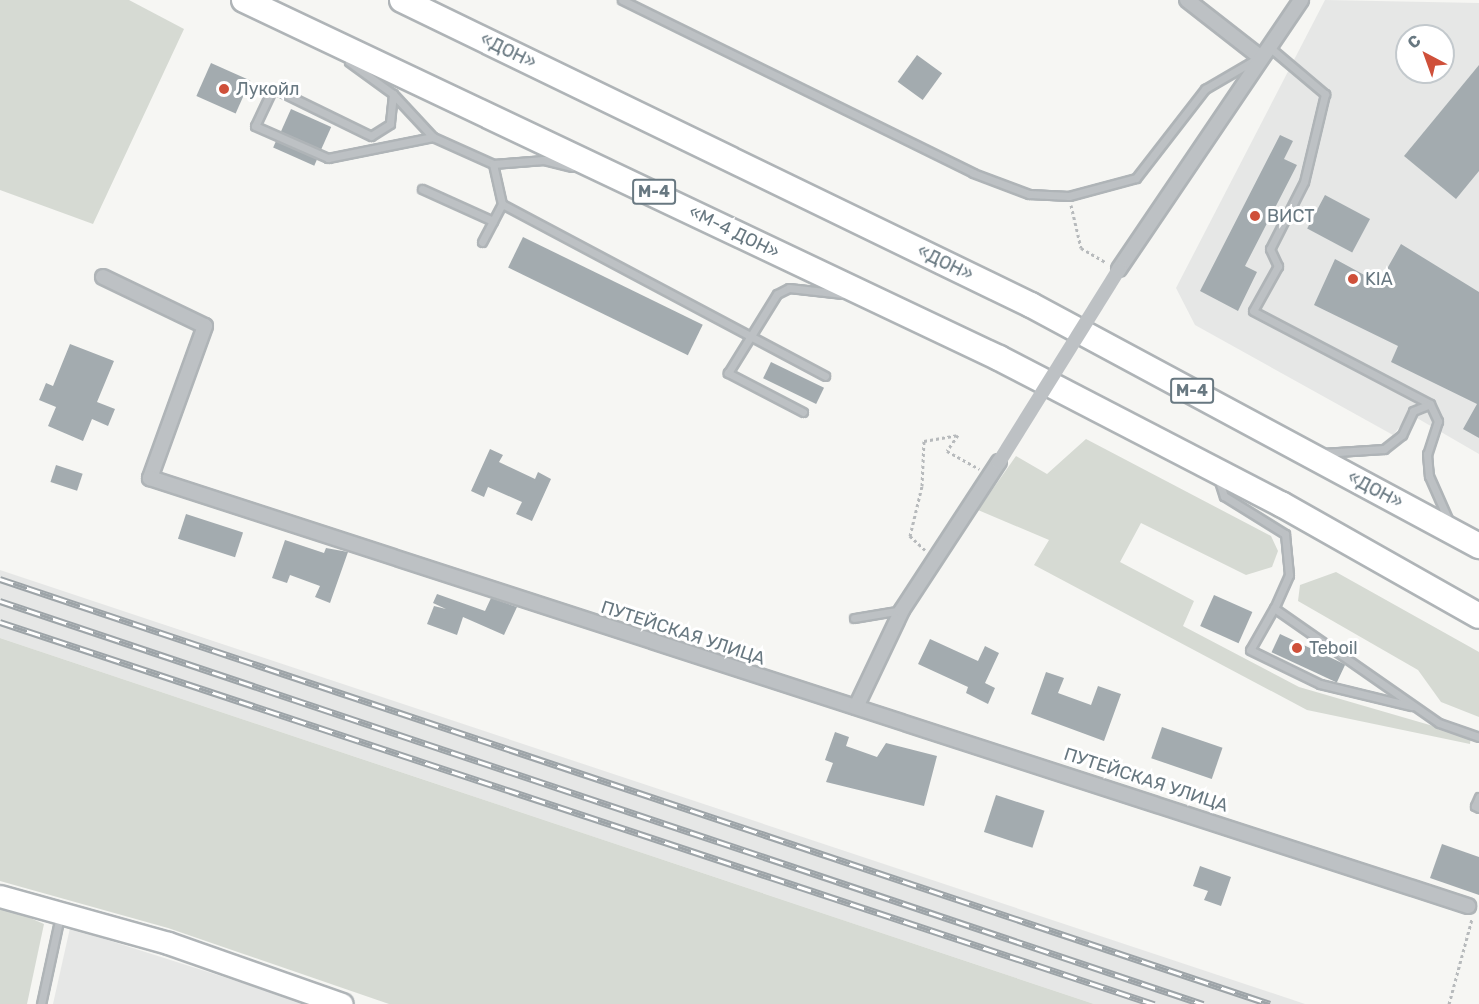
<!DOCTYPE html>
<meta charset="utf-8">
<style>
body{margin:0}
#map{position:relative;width:1479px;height:1004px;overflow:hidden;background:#f6f6f3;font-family:Rubik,sans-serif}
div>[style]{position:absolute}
.built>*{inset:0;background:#e6e7e6}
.green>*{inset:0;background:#d6dad3}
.building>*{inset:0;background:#a3abaf;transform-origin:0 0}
.path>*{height:3px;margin-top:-1.5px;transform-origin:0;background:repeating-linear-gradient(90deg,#b7babc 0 3px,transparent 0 6px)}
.roads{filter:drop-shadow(2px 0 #afb4b7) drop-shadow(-2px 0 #afb4b7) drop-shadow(0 2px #afb4b7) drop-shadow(0 -2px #afb4b7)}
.service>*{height:7px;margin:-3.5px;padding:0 3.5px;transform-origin:3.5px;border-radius:3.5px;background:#bdc1c4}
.minor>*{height:14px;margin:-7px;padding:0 7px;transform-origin:7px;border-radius:7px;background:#bdc1c4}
.primary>*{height:21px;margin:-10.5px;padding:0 10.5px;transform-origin:10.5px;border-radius:10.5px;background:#fff}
.motorway>*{height:24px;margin:-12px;padding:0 12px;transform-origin:12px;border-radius:12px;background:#fff}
.rail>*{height:7px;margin-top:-3.5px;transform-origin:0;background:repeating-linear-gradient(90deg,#fff 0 14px,#9da4a8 0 28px);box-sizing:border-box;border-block:2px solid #9da4a8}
.minor-bridge>*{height:14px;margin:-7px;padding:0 7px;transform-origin:7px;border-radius:7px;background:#bdc1c4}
.dots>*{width:16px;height:16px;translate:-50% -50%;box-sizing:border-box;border:3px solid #fff;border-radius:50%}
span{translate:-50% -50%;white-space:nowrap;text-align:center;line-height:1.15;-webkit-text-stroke:6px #fff;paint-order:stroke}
.shield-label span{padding:2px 4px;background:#fff;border:2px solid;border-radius:4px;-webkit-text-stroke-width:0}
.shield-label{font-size:16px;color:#687881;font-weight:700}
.street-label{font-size:18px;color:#687881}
.poi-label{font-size:18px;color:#687881}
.left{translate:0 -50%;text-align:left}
.north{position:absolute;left:1395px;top:24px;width:60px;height:60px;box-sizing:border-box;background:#fff;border:2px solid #c3c9cd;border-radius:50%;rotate:319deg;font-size:16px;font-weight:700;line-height:24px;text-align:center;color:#687881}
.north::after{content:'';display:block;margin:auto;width:21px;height:27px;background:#cf503a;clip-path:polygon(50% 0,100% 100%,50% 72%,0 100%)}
</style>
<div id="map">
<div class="built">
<div style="clip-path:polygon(evenodd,1325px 0,1479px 3px,1479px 454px,1410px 414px,1393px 435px,1195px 325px,1176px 288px,1325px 0,1407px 36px,1443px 36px,1443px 72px,1407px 72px,1407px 36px)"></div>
<div style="clip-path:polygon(0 570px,1305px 1004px,1094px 1004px,0 638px)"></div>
<div style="clip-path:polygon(70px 928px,309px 1004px,53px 1004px)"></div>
</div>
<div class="green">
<div style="clip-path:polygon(0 0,129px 0,184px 29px,93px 224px,0 190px)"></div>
<div style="clip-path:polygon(1086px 439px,1271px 536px,1278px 551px,1272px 567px,1246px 575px,1141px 523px,1120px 562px,1194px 601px,1183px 626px,1299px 687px,1471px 737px,1470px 744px,1307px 710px,1034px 565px,1049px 540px,978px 510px,1016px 456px,1047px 474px)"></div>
<div style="clip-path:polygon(1336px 572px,1479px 652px,1479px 717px,1441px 702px,1418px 670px,1298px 601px,1300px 585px)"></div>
<div style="clip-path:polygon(0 638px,1094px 1004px,389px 1004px,168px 928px,0 881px)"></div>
<div style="clip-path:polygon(0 905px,44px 924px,27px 1004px,0 1004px)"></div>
</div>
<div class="building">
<div style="left:917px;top:55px;width:31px;height:33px;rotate:36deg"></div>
<div style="left:211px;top:63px;width:43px;height:36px;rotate:24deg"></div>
<div style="clip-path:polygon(1479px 65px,1479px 171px,1456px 199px,1404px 156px)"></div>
<div style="left:291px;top:109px;width:44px;height:25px;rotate:24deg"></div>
<div style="clip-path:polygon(1280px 135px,1293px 141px,1284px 159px,1297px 165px,1245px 266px,1257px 272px,1238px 311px,1200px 291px)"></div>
<div style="left:276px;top:141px;width:45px;height:7px;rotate:24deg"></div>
<div style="left:1325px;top:195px;width:51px;height:38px;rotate:28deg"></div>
<div style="left:523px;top:237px;width:200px;height:34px;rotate:26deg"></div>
<div style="clip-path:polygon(1401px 244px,1479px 292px,1479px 438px,1463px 429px,1477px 404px,1391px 362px,1398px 346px,1314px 305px,1335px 259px,1379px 283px)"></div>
<div style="clip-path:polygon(70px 344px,114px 361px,97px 402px,115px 409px,108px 426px,92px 419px,83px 441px,48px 426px,56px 407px,39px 400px,46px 383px,53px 386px)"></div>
<div style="left:771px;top:362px;width:59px;height:18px;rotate:26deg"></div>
<div style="clip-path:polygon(490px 449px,503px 455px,499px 462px,535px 479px,538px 472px,551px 479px,532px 521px,516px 514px,522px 502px,488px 487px,484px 497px,471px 491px)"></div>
<div style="left:56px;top:465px;width:28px;height:18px;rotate:18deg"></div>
<div style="left:186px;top:514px;width:60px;height:26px;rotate:18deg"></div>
<div style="clip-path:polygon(285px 540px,324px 553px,326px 548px,348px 552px,330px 603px,315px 597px,320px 586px,290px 575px,287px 583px,272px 578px)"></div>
<div style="clip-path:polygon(437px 594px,485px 611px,491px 598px,517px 607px,504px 635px,463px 617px,457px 635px,427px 624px,434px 606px,446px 609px,433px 603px)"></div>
<div style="left:1214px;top:595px;width:42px;height:34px;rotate:24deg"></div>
<div style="left:1280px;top:634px;width:72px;height:20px;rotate:25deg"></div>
<div style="clip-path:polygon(930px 639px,978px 661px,985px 646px,999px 653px,985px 683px,995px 688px,988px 704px,966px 693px,968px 687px,918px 664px)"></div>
<div style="clip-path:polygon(1046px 672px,1064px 678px,1058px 693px,1091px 705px,1098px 686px,1121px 694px,1104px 741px,1031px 714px)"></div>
<div style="left:1162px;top:727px;width:64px;height:33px;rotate:19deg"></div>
<div style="clip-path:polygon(835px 732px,849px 737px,846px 746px,877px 757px,886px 743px,937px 756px,924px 806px,826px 782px,833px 763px,825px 760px)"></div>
<div style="left:996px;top:795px;width:51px;height:39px;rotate:18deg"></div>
<div style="clip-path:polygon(1442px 844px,1479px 857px,1479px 895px,1430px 878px)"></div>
<div style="clip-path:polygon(1200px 866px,1231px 877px,1221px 906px,1204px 900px,1208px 891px,1193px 886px)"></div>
</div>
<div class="path">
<div style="left:1071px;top:205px;width:44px;rotate:76.9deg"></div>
<div style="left:1081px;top:248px;width:28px;rotate:30deg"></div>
<div style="left:958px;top:435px;width:19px;rotate:125deg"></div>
<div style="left:947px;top:451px;width:37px;rotate:29deg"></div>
<div style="left:925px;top:550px;width:21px;rotate:-137deg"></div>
<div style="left:910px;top:536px;width:51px;rotate:-76.5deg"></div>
<div style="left:922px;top:486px;width:45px;rotate:-87.5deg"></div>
<div style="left:924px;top:441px;width:35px;rotate:-10deg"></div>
<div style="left:1449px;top:1004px;width:88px;rotate:-74.9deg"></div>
</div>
<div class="roads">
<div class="service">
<div style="left:622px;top:0;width:391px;rotate:26.2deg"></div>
<div style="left:973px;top:173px;width:60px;rotate:20.6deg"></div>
<div style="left:1029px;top:194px;width:40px;rotate:2.9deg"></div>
<div style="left:1069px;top:196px;width:69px;rotate:-15deg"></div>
<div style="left:1136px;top:178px;width:113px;rotate:-52.2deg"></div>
<div style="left:1205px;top:89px;width:61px;rotate:-30.3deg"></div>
<div style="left:1268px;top:46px;width:75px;rotate:40.1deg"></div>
<div style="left:1325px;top:94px;width:90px;rotate:103.4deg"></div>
<div style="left:1304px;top:182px;width:75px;rotate:116.9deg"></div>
<div style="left:1270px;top:249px;width:19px;rotate:65deg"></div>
<div style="left:1278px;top:266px;width:51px;rotate:119.1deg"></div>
<div style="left:1253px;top:311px;width:200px;rotate:27.7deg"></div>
<div style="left:1430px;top:404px;width:19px;rotate:65deg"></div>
<div style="left:1438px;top:421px;width:35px;rotate:108deg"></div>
<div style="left:1427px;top:454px;width:22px;rotate:85deg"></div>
<div style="left:1429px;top:476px;width:47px;rotate:66.2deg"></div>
<div style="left:349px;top:62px;width:54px;rotate:36deg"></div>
<div style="left:393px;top:94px;width:59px;rotate:47.1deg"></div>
<div style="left:433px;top:137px;width:66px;rotate:24.2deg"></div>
<div style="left:493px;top:164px;width:51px;rotate:-4.5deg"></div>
<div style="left:544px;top:160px;width:29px;rotate:14deg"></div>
<div style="left:393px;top:94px;width:30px;rotate:96deg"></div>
<div style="left:390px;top:124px;width:22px;rotate:148deg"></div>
<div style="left:371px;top:136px;width:109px;rotate:-153.9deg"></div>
<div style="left:273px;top:88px;width:42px;rotate:115.3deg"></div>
<div style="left:255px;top:126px;width:80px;rotate:23.7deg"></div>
<div style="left:328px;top:158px;width:107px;rotate:-11.3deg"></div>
<div style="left:422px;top:189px;width:78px;rotate:24.3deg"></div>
<div style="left:502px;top:204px;width:366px;rotate:28deg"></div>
<div style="left:482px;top:242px;width:43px;rotate:-62.2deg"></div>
<div style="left:502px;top:204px;width:41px;rotate:-102.7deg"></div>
<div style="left:803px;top:412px;width:85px;rotate:-152.5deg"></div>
<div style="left:728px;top:373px;width:93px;rotate:-58.2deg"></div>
<div style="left:777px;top:294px;width:13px;rotate:-27deg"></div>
<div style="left:789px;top:288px;width:54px;rotate:6.3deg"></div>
<div style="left:1322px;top:453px;width:62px;rotate:-3.7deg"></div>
<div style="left:1384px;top:449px;width:23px;rotate:-38deg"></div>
<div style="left:1402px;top:435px;width:26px;rotate:-65deg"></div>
<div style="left:1413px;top:411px;width:18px;rotate:-22deg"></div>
<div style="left:1218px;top:478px;width:19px;rotate:72deg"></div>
<div style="left:1224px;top:496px;width:72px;rotate:31.9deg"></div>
<div style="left:1285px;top:534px;width:41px;rotate:84.4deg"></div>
<div style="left:1289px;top:575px;width:36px;rotate:114deg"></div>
<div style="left:1274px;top:608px;width:201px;rotate:34.9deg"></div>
<div style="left:1439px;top:723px;width:42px;rotate:19.3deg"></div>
<div style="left:1274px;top:608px;width:48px;rotate:119.7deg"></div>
<div style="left:1250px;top:650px;width:78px;rotate:25.9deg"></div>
<div style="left:1320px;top:684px;width:94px;rotate:13.6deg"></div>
<div style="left:854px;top:618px;width:49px;rotate:-9.5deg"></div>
<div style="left:1479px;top:797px;width:10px;rotate:114deg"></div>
<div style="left:1475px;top:806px;width:4px;rotate:27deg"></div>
<div style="left:41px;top:1004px;width:90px;rotate:-77.8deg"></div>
</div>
<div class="minor">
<div style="left:1187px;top:0;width:93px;rotate:38deg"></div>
<div style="left:1119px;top:269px;width:325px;rotate:-55.9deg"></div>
<div style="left:103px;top:277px;width:113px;rotate:25.7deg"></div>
<div style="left:205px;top:326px;width:162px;rotate:109.9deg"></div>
<div style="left:150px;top:478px;width:1386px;rotate:17.99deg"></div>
<div style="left:856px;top:707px;width:107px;rotate:-64.6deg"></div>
<div style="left:902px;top:610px;width:177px;rotate:-56.8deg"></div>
</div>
<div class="primary">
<div style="left:0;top:896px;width:174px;rotate:15.6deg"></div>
<div style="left:168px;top:943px;width:184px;rotate:19.3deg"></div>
</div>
<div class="motorway">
<div style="left:244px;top:0;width:836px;rotate:25.37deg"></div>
<div style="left:999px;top:358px;width:318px;rotate:27.4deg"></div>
<div style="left:1281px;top:504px;width:227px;rotate:29.5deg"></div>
<div style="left:402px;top:0;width:699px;rotate:25.87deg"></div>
<div style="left:1031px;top:305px;width:509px;rotate:28.28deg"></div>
</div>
</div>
<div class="rail">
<div style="left:0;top:579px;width:1339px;rotate:18.5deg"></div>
<div style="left:0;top:601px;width:1269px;rotate:18.52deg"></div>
<div style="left:0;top:622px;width:1216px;rotate:18.32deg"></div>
</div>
<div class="minor-bridge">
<div style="left:999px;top:462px;width:227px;rotate:-58.1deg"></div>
</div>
<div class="dots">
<div style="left:224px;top:89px;background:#cf503a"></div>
<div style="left:1255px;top:216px;background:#cf503a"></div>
<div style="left:1353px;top:279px;background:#cf503a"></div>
<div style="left:1297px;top:648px;background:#cf503a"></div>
</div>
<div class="shield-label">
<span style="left:654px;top:192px">М-4</span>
<span style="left:1192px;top:391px">М-4</span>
</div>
<div class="street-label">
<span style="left:508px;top:51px;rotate:26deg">«ДОН»</span>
<span style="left:734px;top:232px;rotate:26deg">«М-4 ДОН»</span>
<span style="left:945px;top:263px;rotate:26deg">«ДОН»</span>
<span style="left:1375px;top:490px;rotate:28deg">«ДОН»</span>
<span style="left:683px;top:633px;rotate:18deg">ПУТЕЙСКАЯ УЛИЦА</span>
<span style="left:1146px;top:780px;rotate:18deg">ПУТЕЙСКАЯ УЛИЦА</span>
</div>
<div class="poi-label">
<span class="left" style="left:236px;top:89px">Лукойл</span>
<span class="left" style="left:1267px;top:216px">ВИСТ</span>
<span class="left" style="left:1365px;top:279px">KIA</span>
<span class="left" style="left:1309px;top:648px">Teboil</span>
</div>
<div class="north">С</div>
</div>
